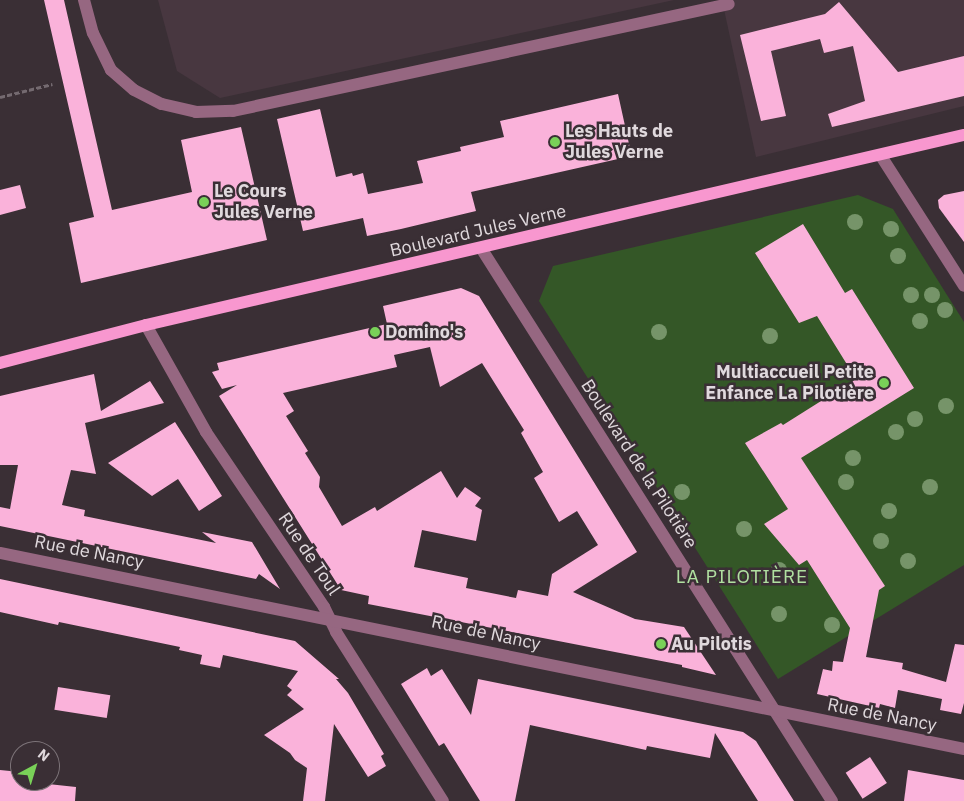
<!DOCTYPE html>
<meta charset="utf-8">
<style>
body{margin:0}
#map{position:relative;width:964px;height:801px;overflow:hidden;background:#3a2f35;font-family:"IBM Plex Sans",sans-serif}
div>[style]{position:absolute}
.built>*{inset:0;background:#483740}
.green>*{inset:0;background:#345727}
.building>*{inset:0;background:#fab2da;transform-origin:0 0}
.path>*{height:3px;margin-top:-1.5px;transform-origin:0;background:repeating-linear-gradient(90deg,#746a70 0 5px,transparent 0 7.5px)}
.minor>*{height:12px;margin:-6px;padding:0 6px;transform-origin:6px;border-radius:6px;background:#966781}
.major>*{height:12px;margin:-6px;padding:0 6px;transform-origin:6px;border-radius:6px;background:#f897cf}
.trees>*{width:16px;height:16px;margin:-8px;border-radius:50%;background:#769469}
.dots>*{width:14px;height:14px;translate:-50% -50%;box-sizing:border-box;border:2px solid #3a2f35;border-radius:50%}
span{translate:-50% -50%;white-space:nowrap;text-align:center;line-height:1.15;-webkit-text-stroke:5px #3a2f35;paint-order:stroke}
.poi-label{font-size:18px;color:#e0d9dd;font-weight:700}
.left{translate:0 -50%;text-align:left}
.right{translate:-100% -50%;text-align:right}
.street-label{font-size:18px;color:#e0d9dd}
.neighbourhood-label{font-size:19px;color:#b0e0a0;letter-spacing:1px}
.north{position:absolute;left:10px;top:741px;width:50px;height:50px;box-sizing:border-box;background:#3a2f35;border:1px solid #7c7378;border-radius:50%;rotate:39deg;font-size:14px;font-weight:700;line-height:20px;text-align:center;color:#e0d9dd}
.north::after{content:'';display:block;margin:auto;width:18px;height:22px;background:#79d158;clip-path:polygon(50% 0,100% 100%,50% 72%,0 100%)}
</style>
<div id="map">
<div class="built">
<div style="clip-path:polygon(158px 0,674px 0,220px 98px,177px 71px)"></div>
<div style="clip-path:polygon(722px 0,964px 0,964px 106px,756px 157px)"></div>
</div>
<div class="green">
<div style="clip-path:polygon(858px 195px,893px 209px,964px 322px,964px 565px,778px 679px,539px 301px,553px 266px)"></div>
</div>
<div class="building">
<div style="clip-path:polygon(44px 0,64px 0,112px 210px,192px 192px,181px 140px,241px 127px,267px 240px,81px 283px,69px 223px,94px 217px)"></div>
<div style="clip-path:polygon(839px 2px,898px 72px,964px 56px,964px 96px,832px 127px,828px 114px,865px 101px,853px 46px,824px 53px,820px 39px,771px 51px,786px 116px,761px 121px,740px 35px,825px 14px)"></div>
<div style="clip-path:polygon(618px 94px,631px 153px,617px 156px,618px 159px,471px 192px,476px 211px,401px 229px,367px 236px,363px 218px,303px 231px,277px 119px,320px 109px,336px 177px,352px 173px,353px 176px,363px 173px,368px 194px,423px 183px,417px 161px,461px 151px,460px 147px,504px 137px,500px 121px)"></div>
<div style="clip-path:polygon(20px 185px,26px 208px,0 215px,0 190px)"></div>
<div style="clip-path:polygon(964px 191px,964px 242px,939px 208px,938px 200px,944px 195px)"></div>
<div style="clip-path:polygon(803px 224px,845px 293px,852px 289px,914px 388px,801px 458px,885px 586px,879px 590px,866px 657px,903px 663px,902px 669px,946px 682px,955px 644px,964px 645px,964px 703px,961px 714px,940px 710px,942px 699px,898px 690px,895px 708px,880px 704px,879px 708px,817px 694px,823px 669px,832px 671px,833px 661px,843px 662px,850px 628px,807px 560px,799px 565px,764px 524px,788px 509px,745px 443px,781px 423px,783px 425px,856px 379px,817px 316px,799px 323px,755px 253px)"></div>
<div style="clip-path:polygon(evenodd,461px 288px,479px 296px,637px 552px,573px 592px,635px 619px,684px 627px,716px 675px,682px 667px,682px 665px,368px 604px,369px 596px,341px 590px,219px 396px,237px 385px,222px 389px,212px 372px,219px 370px,217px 363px,387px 324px,383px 306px,461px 288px,430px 347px,440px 387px,482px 363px,524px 430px,521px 433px,543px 472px,534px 478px,559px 522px,577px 511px,598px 545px,552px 574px,548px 596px,518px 590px,516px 598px,466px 588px,468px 578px,414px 567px,422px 530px,476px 541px,482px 510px,475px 506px,481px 498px,465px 487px,457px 498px,441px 471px,377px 511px,375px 507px,342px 526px,319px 487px,320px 477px,305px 453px,308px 451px,286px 416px,294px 411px,283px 393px,397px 367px,394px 355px,430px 347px)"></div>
<div style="clip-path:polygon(94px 374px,101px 411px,150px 381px,164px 403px,85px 423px,96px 474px,71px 470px,62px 505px,85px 510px,84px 516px,216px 543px,202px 532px,252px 542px,280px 589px,259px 574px,256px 579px,0 526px,0 507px,10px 509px,18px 465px,0 465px,0 396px)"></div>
<div style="clip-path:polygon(175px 422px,222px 496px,199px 511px,178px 479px,152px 496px,108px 463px)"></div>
<div style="clip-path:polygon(0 579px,295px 641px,339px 679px,336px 679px,348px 693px,384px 754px,381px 756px,386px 766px,368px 777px,334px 724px,325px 801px,303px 801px,307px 768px,295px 760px,290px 753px,264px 735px,304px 709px,287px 695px,292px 690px,287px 686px,298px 671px,223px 655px,220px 668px,200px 664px,202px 655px,179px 650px,180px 647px,59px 622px,58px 625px,0 612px)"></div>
<div style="clip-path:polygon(427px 668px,431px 676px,442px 669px,471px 715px,478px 679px,743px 732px,756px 741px,794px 801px,758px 801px,715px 733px,710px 758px,647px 746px,646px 750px,530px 725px,515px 801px,480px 801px,444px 743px,439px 746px,401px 684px)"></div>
<div style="left:58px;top:687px;width:53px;height:23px;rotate:9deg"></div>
<div style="left:870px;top:757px;width:31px;height:29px;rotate:57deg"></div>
<div style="clip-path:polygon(0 770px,20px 772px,20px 781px,76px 787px,75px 801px,0 801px)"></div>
<div style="clip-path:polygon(908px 770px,964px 780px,964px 801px,904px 801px)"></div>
</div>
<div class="path">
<div style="left:0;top:97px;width:54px;rotate:-14deg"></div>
</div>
<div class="minor">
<div style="left:84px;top:0;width:34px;rotate:75deg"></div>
<div style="left:93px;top:33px;width:41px;rotate:64.1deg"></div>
<div style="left:111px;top:70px;width:30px;rotate:41deg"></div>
<div style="left:134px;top:90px;width:31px;rotate:27deg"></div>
<div style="left:162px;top:104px;width:35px;rotate:13deg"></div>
<div style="left:196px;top:112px;width:37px;rotate:-2deg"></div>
<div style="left:233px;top:111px;width:507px;rotate:-12.17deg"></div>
<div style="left:881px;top:156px;width:154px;rotate:57.4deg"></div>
<div style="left:481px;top:248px;width:655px;rotate:57.6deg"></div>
<div style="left:146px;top:325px;width:123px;rotate:60.7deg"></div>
<div style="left:206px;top:432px;width:211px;rotate:56deg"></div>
<div style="left:324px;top:607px;width:28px;rotate:64deg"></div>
<div style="left:336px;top:632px;width:200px;rotate:57.7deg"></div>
<div style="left:0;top:553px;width:984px;rotate:11.49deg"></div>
</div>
<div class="major">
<div style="left:0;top:363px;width:151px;rotate:-14.6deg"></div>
<div style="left:146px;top:325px;width:840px;rotate:-13.08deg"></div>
</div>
<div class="trees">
<div style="left:855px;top:222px"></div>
<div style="left:891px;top:229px"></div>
<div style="left:898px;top:256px"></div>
<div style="left:911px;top:295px"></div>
<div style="left:932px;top:295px"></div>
<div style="left:945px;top:310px"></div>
<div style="left:920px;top:321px"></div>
<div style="left:659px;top:332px"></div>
<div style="left:770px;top:336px"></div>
<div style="left:946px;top:406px"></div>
<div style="left:915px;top:419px"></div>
<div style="left:896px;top:432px"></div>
<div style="left:853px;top:458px"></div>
<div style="left:846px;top:482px"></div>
<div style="left:930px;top:487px"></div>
<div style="left:682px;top:492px"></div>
<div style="left:889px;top:511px"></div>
<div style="left:744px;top:529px"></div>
<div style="left:881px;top:541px"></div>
<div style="left:908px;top:561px"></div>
<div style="left:779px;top:570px"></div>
<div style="left:779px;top:614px"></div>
<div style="left:832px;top:625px"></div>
</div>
<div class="dots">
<div style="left:555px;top:142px;background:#79d158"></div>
<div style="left:204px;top:202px;background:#79d158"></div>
<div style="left:375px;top:332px;background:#79d158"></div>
<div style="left:884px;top:383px;background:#79d158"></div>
<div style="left:661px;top:644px;background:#79d158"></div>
</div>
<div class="poi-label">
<span class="left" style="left:565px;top:142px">Les Hauts de<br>Jules Verne</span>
<span class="left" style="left:214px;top:202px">Le Cours<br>Jules Verne</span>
<span class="left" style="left:385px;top:332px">Domino's</span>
<span class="right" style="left:874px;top:383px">Multiaccueil Petite<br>Enfance La Pilotière</span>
<span class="left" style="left:671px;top:644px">Au Pilotis</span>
</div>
<div class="street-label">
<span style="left:478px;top:231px;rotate:-13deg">Boulevard Jules Verne</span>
<span style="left:639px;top:464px;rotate:57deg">Boulevard de la Pilotière</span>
<span style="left:89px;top:552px;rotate:11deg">Rue de Nancy</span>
<span style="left:309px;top:554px;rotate:56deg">Rue de Toul</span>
<span style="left:486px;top:633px;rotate:12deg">Rue de Nancy</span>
<span style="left:882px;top:715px;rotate:11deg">Rue de Nancy</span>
</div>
<div class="neighbourhood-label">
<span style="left:742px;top:577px">LA PILOTIÈRE</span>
</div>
<div class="north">N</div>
</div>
